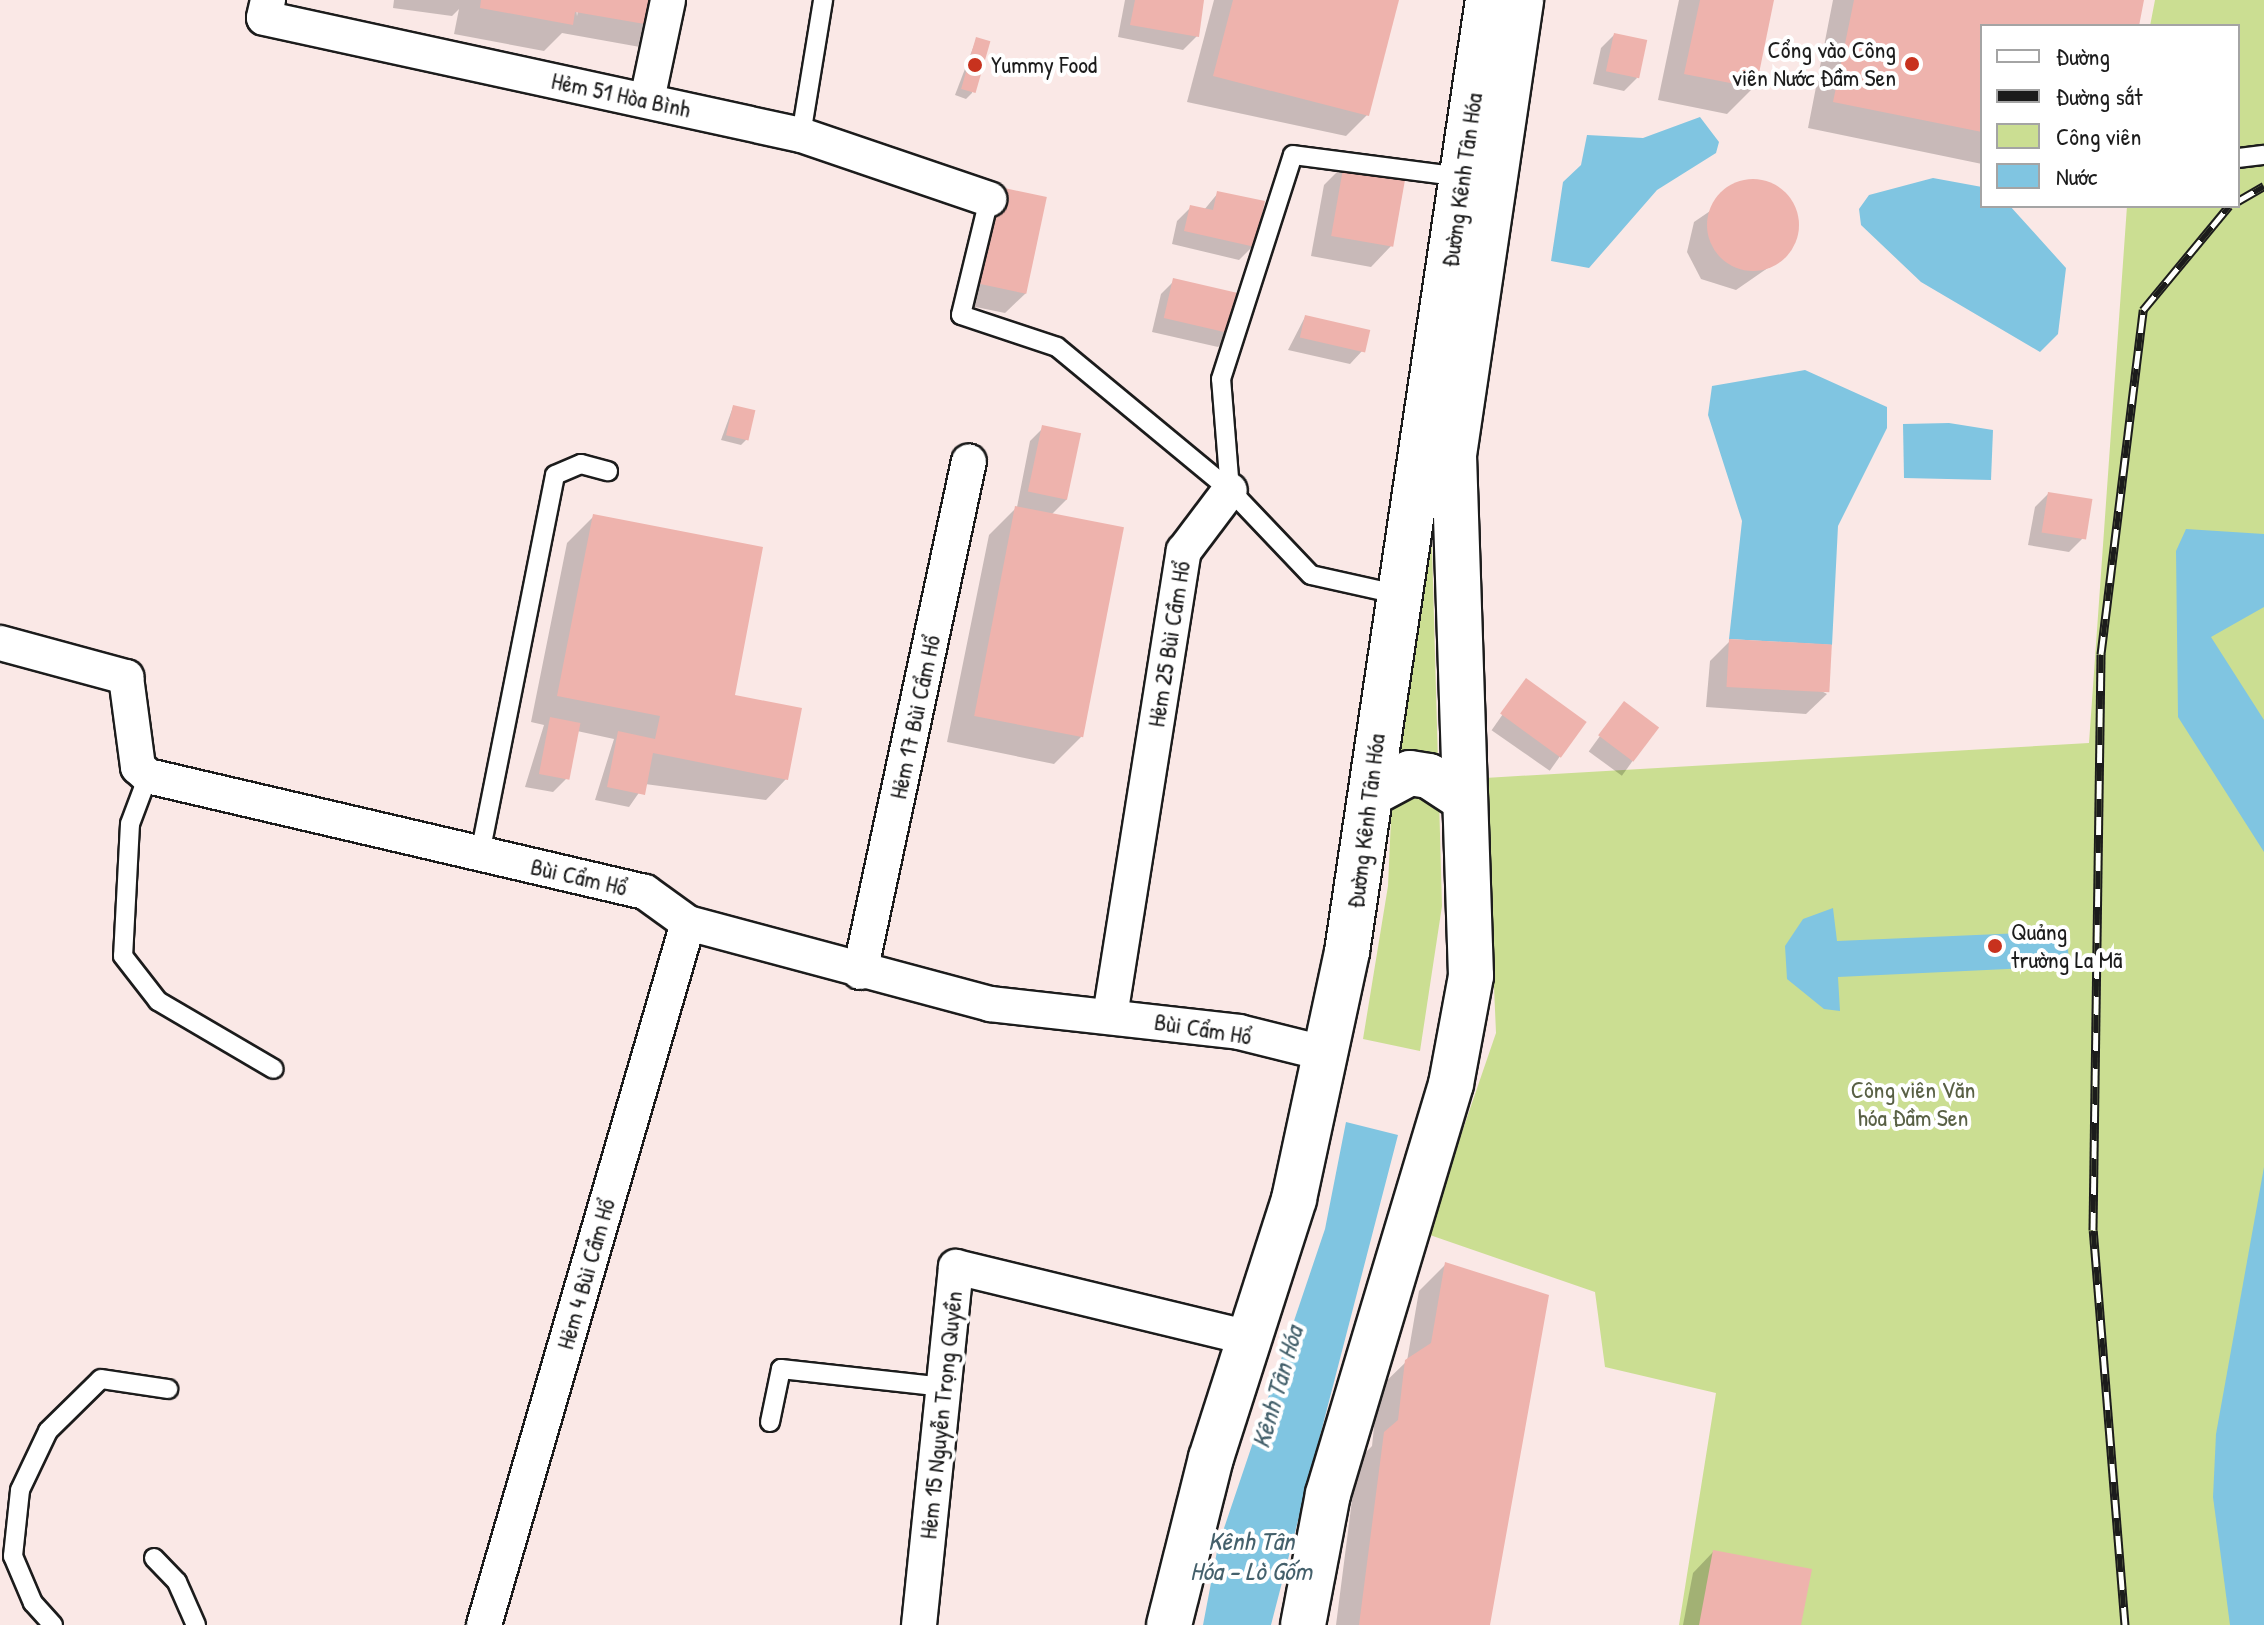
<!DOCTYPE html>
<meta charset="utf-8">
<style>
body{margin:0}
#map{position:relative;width:2264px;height:1625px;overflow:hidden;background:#fae8e6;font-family:"Patrick Hand",sans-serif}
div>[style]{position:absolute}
.green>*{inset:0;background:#cbde92}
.water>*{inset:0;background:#80c5e1}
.shadow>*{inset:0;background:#0003;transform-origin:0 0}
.building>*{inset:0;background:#eeb3ad;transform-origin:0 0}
.round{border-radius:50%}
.roads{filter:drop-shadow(2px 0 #1c1c1c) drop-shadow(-2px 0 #1c1c1c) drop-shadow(0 2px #1c1c1c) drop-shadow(0 -2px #1c1c1c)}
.lane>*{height:18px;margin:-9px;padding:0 9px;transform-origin:9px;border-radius:9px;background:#fff}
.street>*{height:34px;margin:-17px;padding:0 17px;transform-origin:17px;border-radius:17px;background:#fff}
.secondary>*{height:44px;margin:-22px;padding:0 22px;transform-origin:22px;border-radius:22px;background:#fff}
.rail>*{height:9px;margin-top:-4.5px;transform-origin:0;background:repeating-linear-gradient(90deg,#fff 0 18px,#1c1c1c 0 36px);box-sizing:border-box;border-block:2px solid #1c1c1c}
.dots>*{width:22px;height:22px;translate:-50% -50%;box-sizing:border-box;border:4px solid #fff;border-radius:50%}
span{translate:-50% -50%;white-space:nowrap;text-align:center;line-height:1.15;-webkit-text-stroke:8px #fff;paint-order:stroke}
.poi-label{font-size:24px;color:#1c1c1c}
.right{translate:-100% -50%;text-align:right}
.left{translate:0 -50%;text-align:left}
.street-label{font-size:24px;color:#1c1c1c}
.park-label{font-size:24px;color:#596045}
.water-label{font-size:26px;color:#44606b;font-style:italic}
.legend{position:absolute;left:1980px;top:24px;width:260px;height:184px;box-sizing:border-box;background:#fff;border:2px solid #a4a4a4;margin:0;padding:10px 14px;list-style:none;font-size:24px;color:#1c1c1c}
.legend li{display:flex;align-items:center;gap:16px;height:40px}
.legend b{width:40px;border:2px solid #a4a4a4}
</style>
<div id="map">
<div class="green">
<div style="clip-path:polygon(2155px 0,2264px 0,2264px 1625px,1679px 1625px,1716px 1393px,1605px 1367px,1595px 1292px,1427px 1234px,1496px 1033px,1485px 778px,2089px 743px,2127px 206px,2238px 206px,2238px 26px,2150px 26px)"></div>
<div style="clip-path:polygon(1431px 510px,1442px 906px,1420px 1051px,1363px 1039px,1388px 886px,1401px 595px)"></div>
</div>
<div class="water">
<div style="clip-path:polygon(1700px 117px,1719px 142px,1716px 153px,1657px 190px,1589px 268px,1551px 261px,1563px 182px,1581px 165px,1587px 135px,1643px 138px)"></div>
<div style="clip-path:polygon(1933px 178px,1982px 187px,1982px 206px,2010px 206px,2066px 268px,2058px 334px,2040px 352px,1921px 282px,1861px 225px,1859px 209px,1869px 195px)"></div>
<div style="clip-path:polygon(1805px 370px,1887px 407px,1887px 428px,1838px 526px,1832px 645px,1729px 639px,1742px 521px,1708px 415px,1712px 386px)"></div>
<div style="clip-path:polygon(1949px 423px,1993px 430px,1991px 480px,1904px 478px,1903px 424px)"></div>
<div style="clip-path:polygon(2186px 529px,2264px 534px,2264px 607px,2211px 637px,2264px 720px,2264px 852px,2178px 717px,2176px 551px)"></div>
<div style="clip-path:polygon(1833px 908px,1837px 941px,2067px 931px,2069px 966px,1838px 977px,1840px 1011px,1824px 1009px,1787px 979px,1785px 946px,1803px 919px)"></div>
<div style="clip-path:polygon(1346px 1122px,1398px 1135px,1271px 1625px,1203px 1625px,1218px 1546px,1325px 1229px)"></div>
<div style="clip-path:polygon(2264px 1167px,2264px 1625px,2230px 1625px,2213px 1497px,2216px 1434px)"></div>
</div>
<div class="shadow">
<div style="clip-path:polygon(394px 0,575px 0,577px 16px,580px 0,661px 26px,640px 47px,562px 33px,544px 51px,454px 34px,459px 9px,452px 16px,393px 8px)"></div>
<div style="clip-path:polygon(1125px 0,1202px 0,1197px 36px,1183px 50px,1118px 37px)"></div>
<div style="clip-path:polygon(1214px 0,1397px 0,1367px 115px,1346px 136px,1187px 102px)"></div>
<div style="clip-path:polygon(1679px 0,1772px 0,1754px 87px,1727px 114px,1658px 100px)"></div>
<div style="clip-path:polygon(1833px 0,2140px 0,2135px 26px,1982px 26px,1982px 164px,1808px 128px)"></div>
<div style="clip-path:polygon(1614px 35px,1637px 78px,1624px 91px,1593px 84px,1601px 48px)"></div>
<div style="clip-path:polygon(976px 40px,972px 93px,966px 99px,955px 95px)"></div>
<div style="clip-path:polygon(1344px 165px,1391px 246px,1371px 267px,1311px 256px,1324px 185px)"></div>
<div style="clip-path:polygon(1754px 181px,1782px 192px,1797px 228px,1785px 256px,1736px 290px,1701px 279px,1687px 252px,1694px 222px)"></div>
<div style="clip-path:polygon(1218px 193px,1253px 246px,1239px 260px,1172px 244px,1177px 221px,1191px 207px,1204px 210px)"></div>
<div style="clip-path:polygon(976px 209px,1026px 293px,1005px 313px,956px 303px)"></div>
<div style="clip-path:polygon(1174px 281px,1232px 334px,1218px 347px,1152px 332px,1161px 294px)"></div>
<div style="clip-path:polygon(1305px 317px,1363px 350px,1350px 364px,1288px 350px)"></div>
<div style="clip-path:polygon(733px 407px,747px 439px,741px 445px,721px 440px)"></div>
<div style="clip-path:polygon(1043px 428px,1067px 499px,1051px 515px,1081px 737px,1054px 764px,947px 742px,989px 535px,1017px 507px,1030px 441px)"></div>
<div style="clip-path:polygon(2048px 494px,2083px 538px,2069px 552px,2028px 545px,2035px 507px)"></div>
<div style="clip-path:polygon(594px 516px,786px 779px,766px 800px,645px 784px,629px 807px,595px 800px,614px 739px,577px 731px,566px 779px,553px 792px,525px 787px,544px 725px,531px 722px,567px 543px)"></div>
<div style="clip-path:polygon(1730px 641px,1827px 694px,1806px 714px,1706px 707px,1710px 661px)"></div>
<div style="left:1526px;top:681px;width:71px;height:60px;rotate:35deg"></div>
<div style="left:1624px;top:703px;width:41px;height:60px;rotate:36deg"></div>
<div style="clip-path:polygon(1446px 1264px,1488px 1625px,1336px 1625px,1357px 1461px,1372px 1446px,1378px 1389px,1407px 1361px,1419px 1291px)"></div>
<div style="clip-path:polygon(1713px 1552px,1799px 1625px,1683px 1625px,1693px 1573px)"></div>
</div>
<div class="building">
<div style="clip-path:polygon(481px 0,667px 0,662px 27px,575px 12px,573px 25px,480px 8px)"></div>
<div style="clip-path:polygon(1135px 0,1204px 0,1199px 37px,1130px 25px)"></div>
<div style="clip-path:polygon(1233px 0,1399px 0,1369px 116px,1213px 76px)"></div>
<div style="clip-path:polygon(1700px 0,1774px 0,1756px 88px,1684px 74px)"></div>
<div style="clip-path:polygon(1854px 0,2144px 0,2139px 26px,1982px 26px,1982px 132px,1833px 102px)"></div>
<div style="left:1614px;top:33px;width:34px;height:39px;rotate:12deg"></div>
<div style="left:976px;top:37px;width:15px;height:54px;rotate:16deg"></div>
<div style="left:1344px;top:163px;width:63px;height:74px;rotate:10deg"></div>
<div class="round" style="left:1707px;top:179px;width:92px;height:92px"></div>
<div style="left:995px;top:186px;width:53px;height:99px;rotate:12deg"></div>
<div style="clip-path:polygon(1217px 191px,1265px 201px,1255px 247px,1184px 231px,1190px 205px,1213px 210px)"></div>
<div style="left:1173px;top:278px;width:72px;height:41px;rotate:13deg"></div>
<div style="left:1305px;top:315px;width:67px;height:23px;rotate:13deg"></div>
<div style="left:733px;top:405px;width:23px;height:31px;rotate:13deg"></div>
<div style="left:1042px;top:425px;width:40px;height:68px;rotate:12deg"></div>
<div style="left:2048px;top:492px;width:45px;height:41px;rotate:9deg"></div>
<div style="left:1015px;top:506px;width:111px;height:214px;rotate:11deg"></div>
<div style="clip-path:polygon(593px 514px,763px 547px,735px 695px,802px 708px,788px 780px,653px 753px,645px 795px,607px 787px,618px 731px,655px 739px,660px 716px,557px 696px)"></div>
<div style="left:1729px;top:639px;width:103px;height:48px;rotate:3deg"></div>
<div style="left:1526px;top:678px;width:75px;height:44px;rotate:36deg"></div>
<div style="left:1624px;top:701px;width:44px;height:43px;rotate:37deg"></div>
<div style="left:550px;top:717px;width:31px;height:58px;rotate:11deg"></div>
<div style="clip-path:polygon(1445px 1262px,1549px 1295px,1490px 1625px,1359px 1625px,1384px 1432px,1398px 1420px,1405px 1360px,1431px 1343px)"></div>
<div style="clip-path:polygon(1713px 1550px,1812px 1569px,1801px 1625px,1699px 1625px)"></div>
</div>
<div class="roads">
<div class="lane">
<div style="left:801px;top:135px;width:137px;rotate:-80.7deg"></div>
<div style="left:2238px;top:158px;width:26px;rotate:-7deg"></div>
<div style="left:989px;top:199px;width:119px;rotate:103.6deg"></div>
<div style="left:961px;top:315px;width:101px;rotate:18.4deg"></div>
<div style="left:1057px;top:347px;width:224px;rotate:39.6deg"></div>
<div style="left:1230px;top:490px;width:117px;rotate:46.4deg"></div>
<div style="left:1311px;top:575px;width:92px;rotate:12.5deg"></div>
<div style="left:1230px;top:490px;width:111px;rotate:-94.6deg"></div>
<div style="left:1221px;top:379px;width:235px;rotate:-72.2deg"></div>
<div style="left:1293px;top:155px;width:170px;rotate:7.4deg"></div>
<div style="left:148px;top:776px;width:51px;rotate:110.6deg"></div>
<div style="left:130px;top:824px;width:132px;rotate:93deg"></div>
<div style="left:123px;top:956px;width:57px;rotate:52.1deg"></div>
<div style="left:158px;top:1001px;width:134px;rotate:30.4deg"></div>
<div style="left:480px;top:854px;width:386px;rotate:-78.8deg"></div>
<div style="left:555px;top:475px;width:28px;rotate:-23deg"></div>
<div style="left:581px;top:464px;width:28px;rotate:15deg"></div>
<div style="left:770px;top:1422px;width:54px;rotate:-78.3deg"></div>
<div style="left:781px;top:1369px;width:164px;rotate:6.3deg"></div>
<div style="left:154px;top:1558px;width:33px;rotate:46deg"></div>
<div style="left:177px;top:1582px;width:47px;rotate:66.2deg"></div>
<div style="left:53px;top:1625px;width:30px;rotate:-132deg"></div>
<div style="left:33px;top:1603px;width:51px;rotate:-113.1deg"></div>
<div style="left:13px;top:1556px;width:66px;rotate:-83.9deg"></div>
<div style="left:20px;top:1490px;width:65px;rotate:-64.6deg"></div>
<div style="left:48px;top:1431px;width:74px;rotate:-44.5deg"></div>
<div style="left:101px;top:1379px;width:68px;rotate:8.5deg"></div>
</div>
<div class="street">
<div style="left:268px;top:0;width:18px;rotate:103deg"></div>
<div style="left:264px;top:18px;width:550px;rotate:12.29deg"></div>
<div style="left:801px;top:135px;width:199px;rotate:18.8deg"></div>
<div style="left:647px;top:100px;width:102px;rotate:-78.1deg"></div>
<div style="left:0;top:643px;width:131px;rotate:15.1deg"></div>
<div style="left:126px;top:677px;width:91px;rotate:82.4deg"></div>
<div style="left:138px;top:767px;width:13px;rotate:42deg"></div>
<div style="left:148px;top:776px;width:510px;rotate:13.14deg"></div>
<div style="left:645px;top:892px;width:53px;rotate:35.8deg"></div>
<div style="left:688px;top:923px;width:313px;rotate:15deg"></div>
<div style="left:990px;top:1004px;width:251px;rotate:6.4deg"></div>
<div style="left:1239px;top:1032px;width:91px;rotate:14deg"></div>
<div style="left:860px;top:972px;width:522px;rotate:-77.96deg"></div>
<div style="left:1110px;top:1016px;width:471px;rotate:-81deg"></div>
<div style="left:1184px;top:551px;width:76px;rotate:-53deg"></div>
<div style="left:484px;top:1625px;width:731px;rotate:-73.8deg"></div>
<div style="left:919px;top:1625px;width:360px;rotate:-84.1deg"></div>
<div style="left:956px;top:1267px;width:302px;rotate:13.6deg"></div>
</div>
<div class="secondary">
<div style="left:1371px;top:794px;width:44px;rotate:-28.3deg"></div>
<div style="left:1410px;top:773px;width:19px;rotate:9deg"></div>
<div style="left:1429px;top:776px;width:42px;rotate:33.3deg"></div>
<div style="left:1169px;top:1625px;width:172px;rotate:-75.9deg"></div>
<div style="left:1211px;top:1458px;width:272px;rotate:-72.2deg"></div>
<div style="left:1294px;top:1199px;width:253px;rotate:-77.9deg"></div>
<div style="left:1347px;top:952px;width:962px;rotate:-81.58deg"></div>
<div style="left:1303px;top:1625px;width:133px;rotate:-79.2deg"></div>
<div style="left:1328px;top:1494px;width:428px;rotate:-73.3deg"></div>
<div style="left:1451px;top:1084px;width:110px;rotate:-79.5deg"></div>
<div style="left:1471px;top:976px;width:521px;rotate:-91.87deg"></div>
<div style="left:1454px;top:455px;width:460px;rotate:-81.6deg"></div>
</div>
</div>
<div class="rail">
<div style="left:2238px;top:201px;width:30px;rotate:-30deg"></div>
<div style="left:2125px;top:1625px;width:396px;rotate:-94.6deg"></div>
<div style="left:2093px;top:1230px;width:576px;rotate:-89.2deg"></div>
<div style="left:2101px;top:654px;width:347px;rotate:-83deg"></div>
<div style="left:2143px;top:310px;width:135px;rotate:-50.4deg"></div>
</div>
<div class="dots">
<div style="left:1912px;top:64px;background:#c8321e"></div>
<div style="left:975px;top:65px;background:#c8321e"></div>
<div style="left:1995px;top:946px;background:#c8321e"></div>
</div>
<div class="poi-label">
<span class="right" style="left:1896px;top:64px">Cổng vào Công<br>viên Nước Đầm Sen</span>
<span class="left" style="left:991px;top:65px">Yummy Food</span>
<span class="left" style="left:2011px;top:946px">Quảng<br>trường La Mã</span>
</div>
<div class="street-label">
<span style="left:621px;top:95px;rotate:12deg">Hẻm 51 Hòa Bình</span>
<span style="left:1462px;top:180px;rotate:-82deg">Đường Kênh Tân Hóa</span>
<span style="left:1169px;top:644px;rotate:-81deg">Hẻm 25 Bùi Cầm Hổ</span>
<span style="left:915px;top:717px;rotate:-78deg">Hẻm 17 Bùi Cẩm Hổ</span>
<span style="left:1366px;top:821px;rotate:-83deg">Đường Kênh Tân Hóa</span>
<span style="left:579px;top:877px;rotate:13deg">Bùi Cẩm Hổ</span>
<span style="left:1203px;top:1029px;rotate:9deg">Bùi Cẩm Hổ</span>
<span style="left:586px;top:1274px;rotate:-74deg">Hẻm 4 Bùi Cầm Hổ</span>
<span style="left:941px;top:1415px;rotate:-84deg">Hẻm 15 Nguyễn Trọng Quyền</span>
</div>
<div class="park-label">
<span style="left:1913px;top:1104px">Công viên Văn<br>hóa Đầm Sen</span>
</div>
<div class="water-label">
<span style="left:1277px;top:1387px;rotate:-74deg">Kênh Tân Hóa</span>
<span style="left:1251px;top:1556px">Kênh Tân<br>Hóa - Lò Gốm</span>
</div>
<ul class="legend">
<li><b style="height:10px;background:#fff"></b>Đường</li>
<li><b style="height:10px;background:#1c1c1c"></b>Đường sắt</li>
<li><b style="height:22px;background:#cbde92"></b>Công viên</li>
<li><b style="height:22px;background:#80c5e1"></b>Nước</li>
</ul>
</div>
